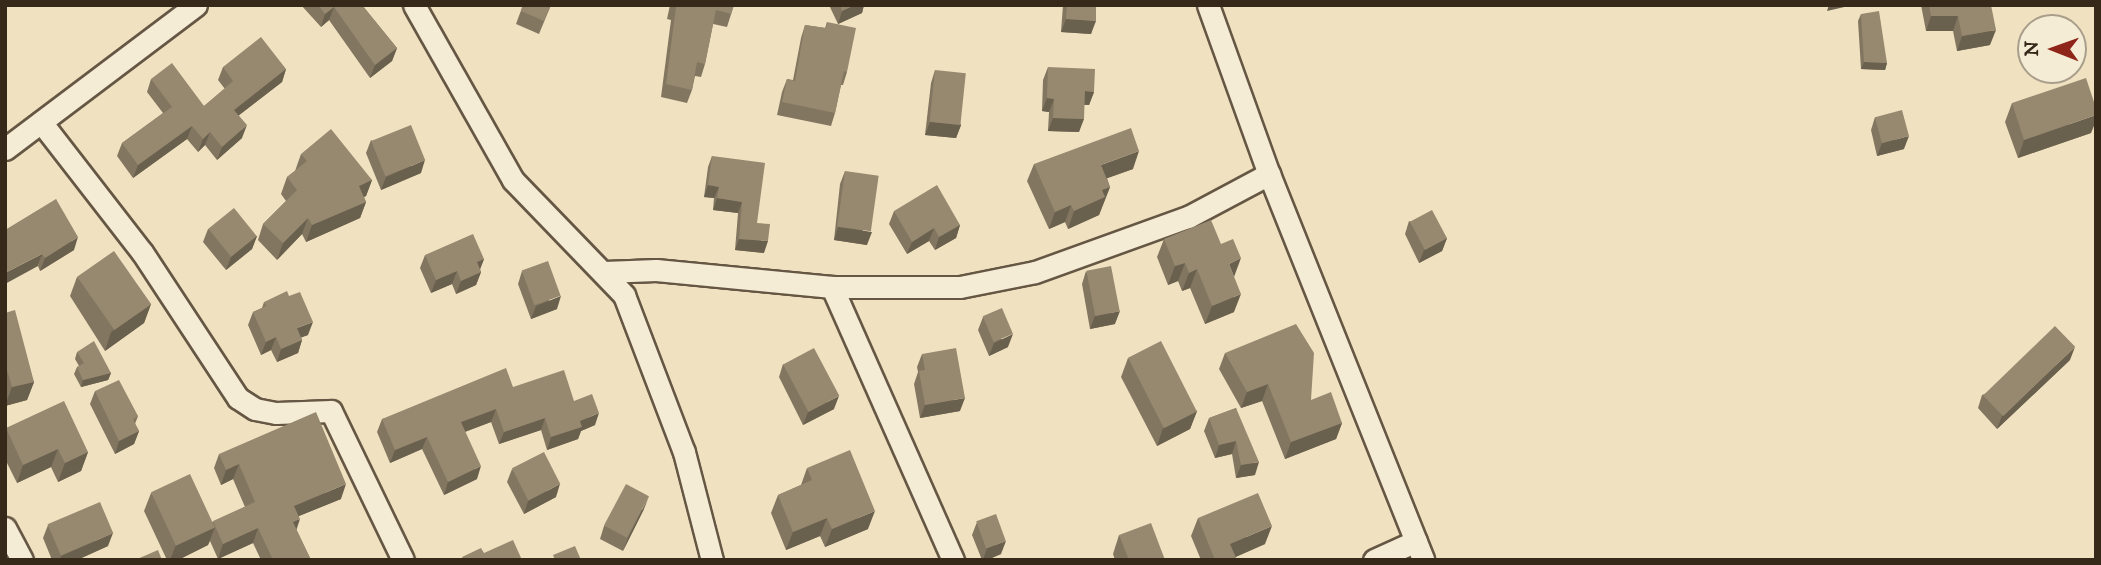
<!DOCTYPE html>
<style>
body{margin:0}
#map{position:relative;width:2101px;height:565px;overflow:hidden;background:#f0e2c0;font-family:"IM FELL DW Pica",serif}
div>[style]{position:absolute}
.roads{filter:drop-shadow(2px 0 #655744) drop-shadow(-2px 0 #655744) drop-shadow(0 2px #655744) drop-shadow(0 -2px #655744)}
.minor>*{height:21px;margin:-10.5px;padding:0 10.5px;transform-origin:10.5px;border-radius:10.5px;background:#f5ecd6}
.wall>*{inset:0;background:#827660}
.shaded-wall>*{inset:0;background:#6a604e}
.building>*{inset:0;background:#978970;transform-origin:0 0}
span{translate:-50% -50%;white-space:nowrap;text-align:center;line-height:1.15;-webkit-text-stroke:6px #f5ecd6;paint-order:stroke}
.frame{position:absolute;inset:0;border:7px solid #37291a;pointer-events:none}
.north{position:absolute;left:2017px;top:14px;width:70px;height:70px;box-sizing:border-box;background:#f5ecd6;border:2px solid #a99e8b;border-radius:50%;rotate:271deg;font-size:19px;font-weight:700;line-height:28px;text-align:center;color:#37291a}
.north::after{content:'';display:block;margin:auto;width:24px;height:32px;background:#8f2418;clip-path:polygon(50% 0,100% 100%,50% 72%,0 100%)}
</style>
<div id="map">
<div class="roads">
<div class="minor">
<div style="left:414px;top:5px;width:201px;rotate:60.5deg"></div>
<div style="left:513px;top:180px;width:160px;rotate:46deg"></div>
<div style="left:624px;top:295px;width:168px;rotate:69.1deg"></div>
<div style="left:684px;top:452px;width:112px;rotate:75.5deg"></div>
<div style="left:1208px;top:5px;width:180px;rotate:70.2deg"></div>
<div style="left:1269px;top:174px;width:416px;rotate:68.2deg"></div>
<div style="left:41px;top:122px;width:165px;rotate:52.2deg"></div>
<div style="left:142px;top:252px;width:175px;rotate:56.7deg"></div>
<div style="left:238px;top:398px;width:20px;rotate:33deg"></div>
<div style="left:255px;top:409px;width:21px;rotate:11deg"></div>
<div style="left:276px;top:413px;width:55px;rotate:-2.1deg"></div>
<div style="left:331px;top:411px;width:165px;rotate:64.2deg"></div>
<div style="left:5px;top:149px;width:239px;rotate:-37deg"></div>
<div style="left:604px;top:272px;width:52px;rotate:-2.2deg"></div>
<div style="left:656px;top:270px;width:177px;rotate:5.5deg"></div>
<div style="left:832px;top:287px;width:128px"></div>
<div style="left:960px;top:287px;width:76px;rotate:-11.3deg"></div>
<div style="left:1035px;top:272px;width:163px;rotate:-19.8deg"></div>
<div style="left:1188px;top:217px;width:92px;rotate:-28deg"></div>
<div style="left:832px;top:287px;width:299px;rotate:66.1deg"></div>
<div style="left:5px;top:528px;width:36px;rotate:62deg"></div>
<div style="left:1374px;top:560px;width:46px;rotate:-24.3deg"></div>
</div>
</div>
<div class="wall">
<div style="clip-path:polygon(301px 5px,362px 5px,397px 48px,392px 61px,370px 78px,329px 20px,321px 27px)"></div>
<div style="clip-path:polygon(523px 5px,551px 5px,539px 34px,516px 24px)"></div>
<div style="clip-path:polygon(670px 5px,734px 5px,727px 27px,713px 24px,705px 64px,701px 77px,695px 76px,692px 90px,687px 103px,661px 97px,671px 20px,667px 19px)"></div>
<div style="clip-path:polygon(829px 5px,864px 5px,862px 13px,838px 24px)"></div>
<div style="clip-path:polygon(1063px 5px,1096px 5px,1091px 34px,1061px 32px)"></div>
<div style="clip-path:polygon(1921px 5px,1991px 5px,1990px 45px,1957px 51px,1953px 31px,1926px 31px)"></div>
<div style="clip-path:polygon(1861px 14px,1887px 63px,1885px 70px,1861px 69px,1858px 21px)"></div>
<div style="clip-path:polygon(827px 22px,847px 72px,843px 85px,841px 85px,835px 113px,831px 126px,777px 115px,782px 92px,787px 79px,793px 80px,801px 38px,805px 25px,825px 28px)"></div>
<div style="clip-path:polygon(223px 67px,286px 69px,282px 82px,239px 115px,242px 138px,217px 160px,205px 145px,198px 152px,187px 139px,133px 178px,117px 156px,122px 143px,163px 113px,147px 92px,151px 79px,204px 106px,225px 89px,218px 80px)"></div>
<div style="clip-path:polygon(1048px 67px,1094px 92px,1089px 105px,1084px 105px,1079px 132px,1048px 131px,1049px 112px,1042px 111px,1043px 80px)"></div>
<div style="clip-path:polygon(935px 70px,961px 125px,956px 138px,925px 135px,931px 83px)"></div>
<div style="clip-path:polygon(2012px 103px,2091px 133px,2018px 158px,2005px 122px)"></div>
<div style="clip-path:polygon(1875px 117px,1904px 149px,1877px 156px,1871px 130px)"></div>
<div style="clip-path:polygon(371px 140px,421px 173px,381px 190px,366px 153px)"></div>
<div style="clip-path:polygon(301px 154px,372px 180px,366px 196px,364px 197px,366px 202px,360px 218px,306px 242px,302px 234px,277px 260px,258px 240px,263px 224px,286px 201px,281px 194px,287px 177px,295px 171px)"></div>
<div style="clip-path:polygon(712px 156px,757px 223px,764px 253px,735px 250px,738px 213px,713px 210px,714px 198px,704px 197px,708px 167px)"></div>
<div style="clip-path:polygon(1034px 164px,1133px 169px,1107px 178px,1110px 187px,1099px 215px,1068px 229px,1065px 222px,1049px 229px,1027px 181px)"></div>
<div style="clip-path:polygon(845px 171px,867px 245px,834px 240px,840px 184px)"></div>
<div style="clip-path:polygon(56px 199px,74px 250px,40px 271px,38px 266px)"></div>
<div style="clip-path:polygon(894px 211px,960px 225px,956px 238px,935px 250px,929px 241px,907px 254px,889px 224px)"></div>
<div style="clip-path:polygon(1409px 221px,1447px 238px,1442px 251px,1419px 263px,1405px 234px)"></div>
<div style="clip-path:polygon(208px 229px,257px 236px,252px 249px,226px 270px,203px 242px)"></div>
<div style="clip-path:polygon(1164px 239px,1234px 277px,1234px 312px,1205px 324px,1190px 288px,1182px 291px,1178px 281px,1168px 285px,1157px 257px)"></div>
<div style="clip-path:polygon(425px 255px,484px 259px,480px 269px,481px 272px,476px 285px,456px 294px,452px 284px,431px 293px,420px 268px)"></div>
<div style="clip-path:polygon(522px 271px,557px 309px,531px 319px,518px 284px)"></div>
<div style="clip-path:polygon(1086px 271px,1115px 324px,1090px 329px,1082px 284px)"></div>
<div style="clip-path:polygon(77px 277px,151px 304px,144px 323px,105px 351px,70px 296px)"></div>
<div style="clip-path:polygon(264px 302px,308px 335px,301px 337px,302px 340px,298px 353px,277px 362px,271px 350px,261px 355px,248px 325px,253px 312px,262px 308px)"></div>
<div style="clip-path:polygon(5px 313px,34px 382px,27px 400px,5px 406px)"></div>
<div style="clip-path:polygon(983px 317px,1008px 347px,989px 356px,978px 330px)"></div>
<div style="clip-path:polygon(77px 352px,111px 373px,108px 380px,81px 387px,74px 374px,77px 367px,79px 366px,75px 359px)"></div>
<div style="clip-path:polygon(1225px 353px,1311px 400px,1342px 423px,1336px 439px,1285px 459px,1262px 401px,1241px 408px,1219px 369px)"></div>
<div style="clip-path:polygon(922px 354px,960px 411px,920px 418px,914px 384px,918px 372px,917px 367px)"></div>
<div style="clip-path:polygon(1128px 358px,1197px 411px,1190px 429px,1157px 446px,1121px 377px)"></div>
<div style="clip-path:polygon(2070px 360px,1997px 429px,1978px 408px,1982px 395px)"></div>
<div style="clip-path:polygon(783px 364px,834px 409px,803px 425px,779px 377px)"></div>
<div style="clip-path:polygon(513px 387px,574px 401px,595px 425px,581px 431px,578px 439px,547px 450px,541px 430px,499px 444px,491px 422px,465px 432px,477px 479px,444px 495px,422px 449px,390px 463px,377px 432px,382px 419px)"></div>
<div style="clip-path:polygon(95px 391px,138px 416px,135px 424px,139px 431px,134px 444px,115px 454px,90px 404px)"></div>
<div style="clip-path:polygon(1236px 408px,1255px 475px,1236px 478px,1232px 454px,1215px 458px,1204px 431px,1209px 418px)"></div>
<div style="clip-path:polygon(6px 428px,88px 452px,81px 471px,58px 482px,51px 467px,17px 483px,5px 459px,5px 431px)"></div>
<div style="clip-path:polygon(219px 454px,341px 499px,299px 516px,296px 529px,311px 560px,261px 560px,253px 543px,218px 559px,210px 541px,208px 545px,178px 560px,167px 560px,144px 511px,151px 493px,213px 522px,245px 507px,233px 479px,221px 485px,214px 468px)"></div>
<div style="clip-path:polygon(807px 468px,868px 529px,825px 547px,820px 536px,786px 550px,771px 513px,778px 495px,801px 485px)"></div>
<div style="clip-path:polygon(512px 469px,556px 497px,524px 514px,507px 482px)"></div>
<div style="clip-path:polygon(644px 509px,623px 551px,600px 539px,604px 526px)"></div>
<div style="clip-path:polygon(1198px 518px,1265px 544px,1235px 557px,1237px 560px,1201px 560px,1191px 536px)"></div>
<div style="clip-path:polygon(977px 522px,1001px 554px,987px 560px,982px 560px,972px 535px)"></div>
<div style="clip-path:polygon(48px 525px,108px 546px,77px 560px,52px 560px,43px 538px)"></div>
<div style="clip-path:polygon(1119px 535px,1165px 560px,1115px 560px,1113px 554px)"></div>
</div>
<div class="shaded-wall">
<div style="clip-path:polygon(855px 5px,864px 5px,862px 13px,838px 24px,842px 11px)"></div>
<div style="clip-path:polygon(1829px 5px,1853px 5px,1827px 11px)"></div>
<div style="clip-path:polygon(334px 7px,329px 20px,321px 27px,325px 14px)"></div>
<div style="clip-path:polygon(1931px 16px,1958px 16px,1953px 31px,1926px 31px)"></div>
<div style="clip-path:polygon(1066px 19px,1096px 21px,1091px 34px,1061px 32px)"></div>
<div style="clip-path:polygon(1996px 30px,1990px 45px,1957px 51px,1962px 36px)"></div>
<div style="clip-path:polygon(397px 48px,392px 61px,370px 78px,375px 65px)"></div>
<div style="clip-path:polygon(1864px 62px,1887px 63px,1885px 70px,1861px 69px)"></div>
<div style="clip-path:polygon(286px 69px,282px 82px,229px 123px,234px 110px)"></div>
<div style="clip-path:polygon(1085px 91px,1094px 92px,1089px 105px,1080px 104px)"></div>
<div style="clip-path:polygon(1047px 98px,1054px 99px,1049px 112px,1042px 111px)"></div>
<div style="clip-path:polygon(2096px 115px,2096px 121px,2091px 133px,2018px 158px,2024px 140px)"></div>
<div style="clip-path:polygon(1053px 118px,1084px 119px,1079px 132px,1048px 131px)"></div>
<div style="clip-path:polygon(930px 122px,961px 125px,956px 138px,925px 135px)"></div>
<div style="clip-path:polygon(247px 125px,242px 138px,217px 160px,222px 147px)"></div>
<div style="clip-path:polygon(192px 126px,187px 139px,133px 178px,138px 165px)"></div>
<div style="clip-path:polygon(210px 132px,205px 145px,198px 152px,203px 139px)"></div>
<div style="clip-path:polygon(1909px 136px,1904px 149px,1877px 156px,1882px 143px)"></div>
<div style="clip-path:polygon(1139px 151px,1133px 169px,1094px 183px,1101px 165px)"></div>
<div style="clip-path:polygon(425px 160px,421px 173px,381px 190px,386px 177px)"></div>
<div style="clip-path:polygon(372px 180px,366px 196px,353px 202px,359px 186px)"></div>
<div style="clip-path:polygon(708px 185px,719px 187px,714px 198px,704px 197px)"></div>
<div style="clip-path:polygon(1110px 187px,1099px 215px,1068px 229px,1074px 211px,1102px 190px)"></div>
<div style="clip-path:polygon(717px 198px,742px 202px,738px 213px,713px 210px)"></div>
<div style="clip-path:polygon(366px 202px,360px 218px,306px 242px,312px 225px)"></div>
<div style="clip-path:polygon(1071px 205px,1065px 222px,1049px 229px,1055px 212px)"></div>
<div style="clip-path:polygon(308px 218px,302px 234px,277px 260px,283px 243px)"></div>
<div style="clip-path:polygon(960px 225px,956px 238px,935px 250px,939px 237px)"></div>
<div style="clip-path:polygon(838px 227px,872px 232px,867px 245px,834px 240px)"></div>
<div style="clip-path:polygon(934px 228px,929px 241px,907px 254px,912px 242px)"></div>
<div style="clip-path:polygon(257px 236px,252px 249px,226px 270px,231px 257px)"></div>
<div style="clip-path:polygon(78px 237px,74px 250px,40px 271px,45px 258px)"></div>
<div style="clip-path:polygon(1447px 238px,1442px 251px,1419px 263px,1424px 250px)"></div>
<div style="clip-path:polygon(739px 239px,768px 241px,764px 253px,735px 250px)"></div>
<div style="clip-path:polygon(42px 254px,38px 266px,5px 284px,5px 273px)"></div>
<div style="clip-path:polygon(1241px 258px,1234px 277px,1229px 264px)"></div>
<div style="clip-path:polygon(484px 259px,479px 272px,477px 262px)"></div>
<div style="clip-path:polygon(1185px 263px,1178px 281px,1168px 285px,1175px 266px)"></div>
<div style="clip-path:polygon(1197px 269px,1190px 288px,1182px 291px,1189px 273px)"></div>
<div style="clip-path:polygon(457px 271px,452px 284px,431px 293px,436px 280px)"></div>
<div style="clip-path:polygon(481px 272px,476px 285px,456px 294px,461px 281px)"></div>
<div style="clip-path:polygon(1241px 294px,1234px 312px,1205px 324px,1212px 306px)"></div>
<div style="clip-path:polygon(561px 296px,557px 309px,531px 319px,536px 306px)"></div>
<div style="clip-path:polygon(151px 304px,144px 323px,105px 351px,111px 332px)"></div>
<div style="clip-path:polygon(1120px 311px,1115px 324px,1090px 329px,1095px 316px)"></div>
<div style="clip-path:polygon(313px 322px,308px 335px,292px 341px,297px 328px)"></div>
<div style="clip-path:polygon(1013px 334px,1008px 347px,989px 356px,994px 343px)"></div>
<div style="clip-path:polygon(276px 337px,271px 350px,261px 355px,266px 342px)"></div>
<div style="clip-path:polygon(302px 340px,298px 353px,277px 362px,281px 349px)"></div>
<div style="clip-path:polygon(2075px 347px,2070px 360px,1997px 429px,2002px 416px)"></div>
<div style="clip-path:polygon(111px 373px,108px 380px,81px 387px,83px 380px)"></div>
<div style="clip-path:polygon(34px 382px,27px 400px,5px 406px,12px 387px)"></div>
<div style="clip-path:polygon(1268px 384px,1262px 401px,1241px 408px,1247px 392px)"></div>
<div style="clip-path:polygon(839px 396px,834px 409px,803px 425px,808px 412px)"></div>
<div style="clip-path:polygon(965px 398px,960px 411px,920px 418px,925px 405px)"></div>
<div style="clip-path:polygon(496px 409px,491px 422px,456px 435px,461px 422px)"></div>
<div style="clip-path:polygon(1197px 411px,1190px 429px,1157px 446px,1163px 428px)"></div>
<div style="clip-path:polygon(599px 413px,595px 425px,581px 431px,578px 439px,547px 450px,551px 437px,580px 421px)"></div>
<div style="clip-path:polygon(545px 418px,541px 430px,499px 444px,504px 432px)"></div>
<div style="clip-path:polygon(1342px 423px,1336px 439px,1285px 459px,1291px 442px)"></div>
<div style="clip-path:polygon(139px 431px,134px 444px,115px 454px,119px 441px)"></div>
<div style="clip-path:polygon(427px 437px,422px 449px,390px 463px,395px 450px)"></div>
<div style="clip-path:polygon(1236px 441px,1232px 454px,1215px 458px,1219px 445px)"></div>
<div style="clip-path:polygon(58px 449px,51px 467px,17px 483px,23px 465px)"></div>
<div style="clip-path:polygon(88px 452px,81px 471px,58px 482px,65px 463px)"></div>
<div style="clip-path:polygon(1259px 462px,1255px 475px,1236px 478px,1241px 465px)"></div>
<div style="clip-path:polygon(239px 464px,233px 479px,221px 485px,226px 470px)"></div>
<div style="clip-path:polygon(481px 466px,477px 479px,444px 495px,448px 482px)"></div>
<div style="clip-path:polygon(346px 484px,341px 499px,289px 520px,294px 506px)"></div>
<div style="clip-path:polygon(560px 484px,556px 497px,524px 514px,528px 501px)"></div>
<div style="clip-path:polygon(649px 496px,644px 509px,623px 551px,628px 538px)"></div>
<div style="clip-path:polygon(875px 511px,868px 529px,825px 547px,832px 529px)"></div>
<div style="clip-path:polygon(827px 518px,820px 536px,786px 550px,793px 532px)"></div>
<div style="clip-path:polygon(300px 519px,295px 534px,293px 522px)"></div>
<div style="clip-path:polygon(1272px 526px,1265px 544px,1229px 560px,1230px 544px)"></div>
<div style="clip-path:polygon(215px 527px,208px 545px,178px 560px,170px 560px,176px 545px)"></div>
<div style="clip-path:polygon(258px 528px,253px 543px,218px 559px,223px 544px)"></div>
<div style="clip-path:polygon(113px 533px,108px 546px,77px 560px,60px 560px,61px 556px)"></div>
<div style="clip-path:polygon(1006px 541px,1001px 554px,987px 560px,983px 560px,987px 548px)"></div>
</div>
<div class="building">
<div style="clip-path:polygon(318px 5px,362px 5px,397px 48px,375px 65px,334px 7px,325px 14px)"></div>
<div style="clip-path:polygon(523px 5px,551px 5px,544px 21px,521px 11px)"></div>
<div style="clip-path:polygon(734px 5px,731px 14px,716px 10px,705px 64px,697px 62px,692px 90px,666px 84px,676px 7px,671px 5px)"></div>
<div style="clip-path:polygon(840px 5px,855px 5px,842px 11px)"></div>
<div style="clip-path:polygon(1067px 5px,1096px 5px,1096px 21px,1066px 19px)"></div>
<div style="clip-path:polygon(1929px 5px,1991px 5px,1996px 30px,1962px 36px,1958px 16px,1931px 16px)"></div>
<div style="clip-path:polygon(1879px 11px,1887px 63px,1864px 62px,1861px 14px)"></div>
<div style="clip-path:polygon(827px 22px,856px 28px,847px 72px,844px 71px,835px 113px,782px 102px,787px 79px,795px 81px,805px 25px,826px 28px)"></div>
<div style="clip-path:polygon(261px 37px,286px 69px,234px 110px,247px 125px,222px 147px,210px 132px,203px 139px,192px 126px,138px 165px,122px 143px,172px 107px,151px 79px,172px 63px,204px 106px,233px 81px,223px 67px)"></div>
<div style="clip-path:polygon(1048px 67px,1095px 69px,1094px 92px,1085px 91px,1084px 119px,1053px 118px,1054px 99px,1047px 98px)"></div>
<div style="left:935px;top:70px;width:31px;height:52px;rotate:6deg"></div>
<div style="clip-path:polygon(2086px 78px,2096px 108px,2096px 115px,2024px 140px,2012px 103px)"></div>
<div style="left:1902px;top:110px;width:27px;height:28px;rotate:75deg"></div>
<div style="left:411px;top:125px;width:38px;height:43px;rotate:68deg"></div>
<div style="clip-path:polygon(1131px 128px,1139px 151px,1101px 165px,1110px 187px,1102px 190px,1105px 197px,1074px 211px,1071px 205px,1055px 212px,1034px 164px)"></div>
<div style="clip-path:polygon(331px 129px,372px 180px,359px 186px,366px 202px,312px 225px,308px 218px,283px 243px,263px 224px,297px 190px,287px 177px,307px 161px,301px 154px)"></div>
<div style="clip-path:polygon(712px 156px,765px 163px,757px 223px,770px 224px,768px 241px,739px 239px,742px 202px,717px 198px,719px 187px,708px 185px)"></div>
<div style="left:845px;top:171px;width:34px;height:56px;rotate:8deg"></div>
<div style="clip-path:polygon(937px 185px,960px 225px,939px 237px,934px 228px,912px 242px,894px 211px)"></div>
<div style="clip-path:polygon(56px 199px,78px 237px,45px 258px,42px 254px,5px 273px,5px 230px)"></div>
<div style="left:234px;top:208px;width:36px;height:33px;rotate:51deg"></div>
<div style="left:1432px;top:210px;width:32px;height:25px;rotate:62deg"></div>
<div style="clip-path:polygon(1211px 220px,1221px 244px,1233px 239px,1241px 258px,1229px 264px,1241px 294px,1212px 306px,1197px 269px,1189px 273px,1185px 263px,1175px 266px,1164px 239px)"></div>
<div style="clip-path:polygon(473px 234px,484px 259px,477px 262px,481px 272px,461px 281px,457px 271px,436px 280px,425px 255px)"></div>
<div style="left:114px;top:251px;width:65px;height:45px;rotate:55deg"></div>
<div style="left:548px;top:261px;width:37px;height:28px;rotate:70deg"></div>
<div style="left:1111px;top:266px;width:46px;height:25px;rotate:79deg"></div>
<div style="clip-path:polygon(287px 291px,289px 296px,300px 292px,313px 322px,297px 328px,302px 340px,281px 349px,276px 337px,266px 342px,253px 312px,266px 306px,264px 302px)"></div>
<div style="left:1002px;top:308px;width:28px;height:21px;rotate:67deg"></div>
<div style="clip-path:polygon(15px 310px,34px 382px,12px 387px,7px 370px,5px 370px,5px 313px)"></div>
<div style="clip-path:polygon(1296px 324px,1314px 353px,1311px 400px,1331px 392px,1342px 423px,1291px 442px,1268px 384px,1247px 392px,1225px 353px)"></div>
<div style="left:2055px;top:326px;width:29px;height:100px;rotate:46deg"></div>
<div style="clip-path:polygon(94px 341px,111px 373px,83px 380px,77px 367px,84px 363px,77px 352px)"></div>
<div style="left:1161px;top:341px;width:79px;height:37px;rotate:63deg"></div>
<div style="left:814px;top:348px;width:54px;height:35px;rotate:62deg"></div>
<div style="clip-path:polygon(956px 348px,965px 398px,925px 405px,919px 371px,925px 370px,922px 354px)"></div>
<div style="clip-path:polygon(506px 368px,513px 387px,564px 370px,574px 401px,592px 394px,599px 413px,580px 421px,582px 427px,551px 437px,545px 418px,504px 432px,496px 409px,461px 422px,481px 466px,448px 482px,427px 437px,395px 450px,382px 419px)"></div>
<div style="clip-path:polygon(119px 380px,138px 416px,133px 419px,139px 431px,119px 441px,95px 391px)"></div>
<div style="clip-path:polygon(64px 401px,88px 452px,65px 463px,58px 449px,23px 465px,6px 428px)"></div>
<div style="clip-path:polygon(1236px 408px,1259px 462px,1241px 465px,1236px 441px,1219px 445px,1209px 418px)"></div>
<div style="clip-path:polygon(316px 412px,346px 484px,294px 506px,300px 519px,293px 522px,311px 560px,273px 560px,258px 528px,223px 544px,213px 521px,255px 502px,239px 464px,226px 470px,219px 454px)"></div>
<div style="clip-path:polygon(850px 450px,875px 511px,832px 529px,827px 518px,793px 532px,778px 495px,812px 480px,807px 468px)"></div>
<div style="left:544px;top:452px;width:36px;height:36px;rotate:63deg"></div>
<div style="left:190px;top:474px;width:59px;height:43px;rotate:65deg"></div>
<div style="left:626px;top:484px;width:26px;height:47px;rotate:28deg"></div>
<div style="clip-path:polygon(1258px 493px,1272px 526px,1230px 544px,1237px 560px,1215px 560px,1198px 518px)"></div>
<div style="left:100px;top:502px;width:34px;height:57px;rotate:67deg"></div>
<div style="left:996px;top:514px;width:29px;height:21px;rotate:70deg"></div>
<div style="clip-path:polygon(1151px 523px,1165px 560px,1129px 560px,1119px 535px)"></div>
<div style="clip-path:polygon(513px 540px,522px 560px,463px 560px,462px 557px,481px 548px,484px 553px)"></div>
<div style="clip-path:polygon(575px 546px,581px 560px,555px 560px,553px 555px)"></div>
<div style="clip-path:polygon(158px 550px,162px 560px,135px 560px)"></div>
</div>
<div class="frame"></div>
<div class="north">N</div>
</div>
